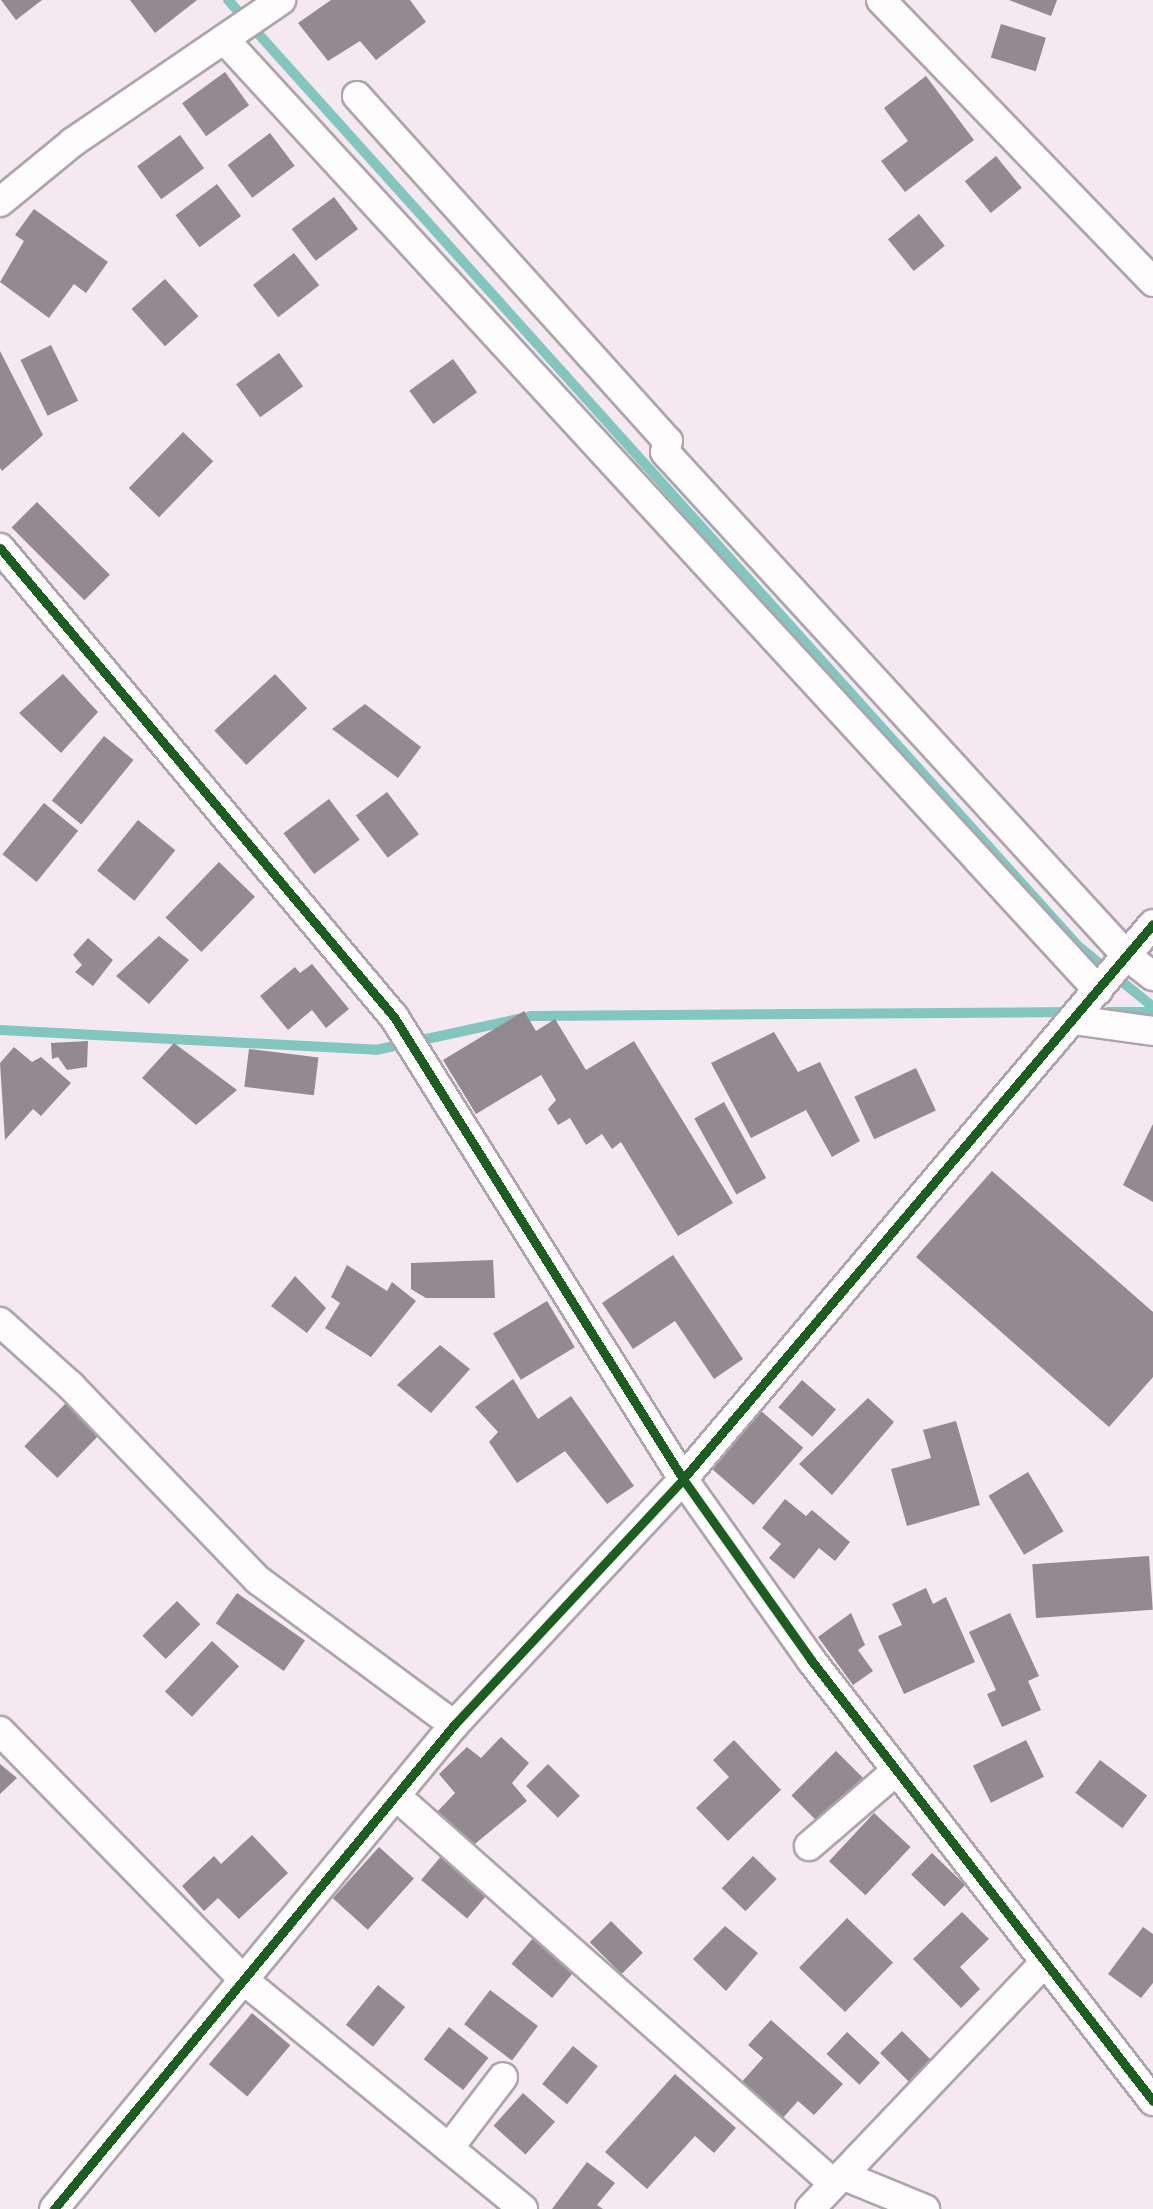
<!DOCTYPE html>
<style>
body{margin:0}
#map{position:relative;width:1153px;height:2209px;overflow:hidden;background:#f5e8f1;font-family:Ubuntu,sans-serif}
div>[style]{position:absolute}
.stream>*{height:10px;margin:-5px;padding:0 5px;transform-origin:5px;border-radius:5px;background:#82c6bf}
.building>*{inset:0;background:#938990;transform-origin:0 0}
.roads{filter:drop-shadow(2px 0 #aea4ab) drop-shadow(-2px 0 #aea4ab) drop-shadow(0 2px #aea4ab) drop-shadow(0 -2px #aea4ab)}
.minor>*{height:28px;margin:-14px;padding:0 14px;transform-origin:14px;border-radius:14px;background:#fefcfd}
.cycleway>*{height:9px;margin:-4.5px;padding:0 4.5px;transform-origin:4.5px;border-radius:4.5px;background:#1b5e20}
span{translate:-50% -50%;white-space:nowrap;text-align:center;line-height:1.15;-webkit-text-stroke:7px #fff;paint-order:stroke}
</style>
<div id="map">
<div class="stream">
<div style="left:228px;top:0;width:1270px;rotate:48.06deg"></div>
<div style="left:1077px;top:945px;width:98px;rotate:39.2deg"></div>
<div style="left:1108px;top:1012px;width:45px"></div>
<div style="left:0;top:1030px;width:377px;rotate:3deg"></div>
<div style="left:376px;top:1050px;width:160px;rotate:-12.3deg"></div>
<div style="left:532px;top:1016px;width:542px;rotate:-0.42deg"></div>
</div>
<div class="building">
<div style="clip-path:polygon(1px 0,42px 0,16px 20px)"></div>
<div style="clip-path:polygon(130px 0,197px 0,155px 33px)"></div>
<div style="clip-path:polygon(331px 0,410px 0,426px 22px,376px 60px,360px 41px,328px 61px,298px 23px)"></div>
<div style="clip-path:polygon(1009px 0,1057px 0,1051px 16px)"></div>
<div style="left:1001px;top:24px;width:47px;height:35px;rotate:17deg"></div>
<div style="left:225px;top:72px;width:41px;height:53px;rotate:54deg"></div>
<div style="clip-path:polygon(926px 76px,974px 140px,905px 192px,881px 161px,908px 141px,884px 108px)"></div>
<div style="left:270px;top:133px;width:41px;height:53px;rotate:53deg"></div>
<div style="left:180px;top:135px;width:41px;height:53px;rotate:54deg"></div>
<div style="left:996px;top:156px;width:41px;height:40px;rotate:51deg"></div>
<div style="left:217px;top:184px;width:40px;height:52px;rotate:53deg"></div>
<div style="left:334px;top:197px;width:40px;height:53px;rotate:53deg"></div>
<div style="clip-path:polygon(34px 209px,108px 262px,86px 293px,74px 284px,49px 318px,0 282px,24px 241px,15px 235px)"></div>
<div style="left:919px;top:214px;width:41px;height:40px;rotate:51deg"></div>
<div style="left:294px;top:253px;width:41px;height:52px;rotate:52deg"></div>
<div style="left:165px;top:279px;width:50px;height:45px;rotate:48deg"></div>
<div style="left:51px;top:345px;width:62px;height:34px;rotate:64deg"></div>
<div style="clip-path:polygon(0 351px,43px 435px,2px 471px,0 468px)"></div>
<div style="left:279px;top:353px;width:41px;height:53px;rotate:54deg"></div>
<div style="left:453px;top:359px;width:41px;height:54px;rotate:54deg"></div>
<div style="left:183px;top:432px;width:42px;height:78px;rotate:44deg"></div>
<div style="left:37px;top:502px;width:103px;height:36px;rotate:45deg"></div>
<div style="clip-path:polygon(63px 674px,98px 712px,61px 753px,19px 713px)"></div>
<div style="left:275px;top:674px;width:47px;height:83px;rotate:47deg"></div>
<div style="clip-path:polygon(365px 704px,421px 747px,398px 778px,332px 729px)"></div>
<div style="left:104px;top:736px;width:38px;height:83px;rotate:39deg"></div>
<div style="left:387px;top:792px;width:53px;height:39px;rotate:53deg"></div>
<div style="left:329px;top:799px;width:51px;height:57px;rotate:53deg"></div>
<div style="left:44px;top:803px;width:44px;height:66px;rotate:39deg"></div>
<div style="left:138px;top:820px;width:48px;height:65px;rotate:39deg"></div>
<div style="left:219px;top:862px;width:50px;height:77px;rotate:44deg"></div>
<div style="clip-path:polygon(159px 936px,189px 960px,149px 1004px,116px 976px)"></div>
<div style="clip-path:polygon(88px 938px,113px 960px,93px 986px,75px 972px,82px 965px,73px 955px)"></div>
<div style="clip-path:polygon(312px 964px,349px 1009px,326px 1028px,312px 1010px,288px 1030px,260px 996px,295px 967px,300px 973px)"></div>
<div style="clip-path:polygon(524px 1011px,536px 1031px,555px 1019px,586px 1070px,634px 1041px,733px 1203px,678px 1236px,621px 1142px,612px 1149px,602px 1134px,586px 1145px,570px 1118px,558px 1125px,548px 1109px,556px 1100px,541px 1075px,476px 1114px,443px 1060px)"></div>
<div style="clip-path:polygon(774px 1032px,798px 1072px,820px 1062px,860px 1141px,832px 1157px,806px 1110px,751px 1138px,711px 1063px)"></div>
<div style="clip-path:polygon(88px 1041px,87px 1067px,67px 1070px,58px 1057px,52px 1059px,51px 1043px)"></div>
<div style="clip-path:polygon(174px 1043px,237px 1090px,196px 1125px,142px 1078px)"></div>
<div style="clip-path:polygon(14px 1047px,32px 1062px,41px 1057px,71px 1083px,41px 1116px,33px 1109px,5px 1140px,0 1063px)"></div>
<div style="left:249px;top:1049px;width:70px;height:38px;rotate:7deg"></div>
<div style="left:916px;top:1068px;width:47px;height:68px;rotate:65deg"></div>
<div style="left:724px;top:1102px;width:87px;height:34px;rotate:61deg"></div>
<div style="clip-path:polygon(1153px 1124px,1153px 1202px,1123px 1185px)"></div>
<div style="clip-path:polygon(992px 1171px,1153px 1312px,1153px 1377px,1109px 1427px,916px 1257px)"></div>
<div style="clip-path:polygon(673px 1255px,743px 1359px,714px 1379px,675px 1321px,633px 1349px,602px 1303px)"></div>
<div style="clip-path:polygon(493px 1260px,495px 1298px,426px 1298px,411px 1289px,411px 1263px)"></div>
<div style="clip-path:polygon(347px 1265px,387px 1291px,392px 1282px,416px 1301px,371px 1357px,325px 1328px,340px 1303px,331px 1297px)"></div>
<div style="clip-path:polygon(295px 1276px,326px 1308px,307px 1333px,271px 1306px)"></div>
<div style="left:547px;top:1301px;width:54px;height:63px;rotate:59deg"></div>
<div style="clip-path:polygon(440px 1345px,470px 1369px,431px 1413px,397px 1385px)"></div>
<div style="clip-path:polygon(513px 1379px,538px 1419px,571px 1396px,634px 1486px,607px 1504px,565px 1451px,517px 1483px,489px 1442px,498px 1432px,475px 1407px)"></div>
<div style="left:802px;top:1380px;width:45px;height:36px;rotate:41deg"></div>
<div style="clip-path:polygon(868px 1398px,894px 1422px,832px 1495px,799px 1464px)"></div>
<div style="left:66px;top:1403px;width:46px;height:60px;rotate:44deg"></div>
<div style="left:761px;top:1411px;width:56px;height:76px;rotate:41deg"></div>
<div style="clip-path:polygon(956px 1421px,980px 1505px,907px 1526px,891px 1469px,931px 1458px,923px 1430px)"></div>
<div style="left:1028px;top:1472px;width:69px;height:46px;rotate:59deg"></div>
<div style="clip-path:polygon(785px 1499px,806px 1516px,812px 1510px,850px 1542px,835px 1561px,819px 1548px,794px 1579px,769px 1558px,781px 1544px,762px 1528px)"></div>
<div style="left:1149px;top:1556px;width:54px;height:117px;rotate:86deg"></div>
<div style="clip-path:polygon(926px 1588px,933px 1604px,946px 1597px,975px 1662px,904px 1694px,878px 1636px,902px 1625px,892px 1604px)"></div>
<div style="left:237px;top:1593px;width:83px;height:37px;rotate:35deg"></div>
<div style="left:177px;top:1601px;width:33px;height:49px;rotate:45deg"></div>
<div style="clip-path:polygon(851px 1613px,865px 1645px,858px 1650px,873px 1671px,853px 1685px,818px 1637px)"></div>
<div style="clip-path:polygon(1010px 1613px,1039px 1676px,1028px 1681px,1041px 1710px,1002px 1727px,987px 1694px,996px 1690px,969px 1632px)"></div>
<div style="left:212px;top:1641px;width:37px;height:69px;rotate:43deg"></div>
<div style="clip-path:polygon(501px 1737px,529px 1763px,512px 1783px,527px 1801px,470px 1848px,437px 1812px,455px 1793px,439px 1774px,467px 1747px,481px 1758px)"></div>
<div style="clip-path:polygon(734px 1740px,781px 1790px,728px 1841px,696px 1808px,729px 1777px,713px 1760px)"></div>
<div style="left:1026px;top:1740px;width:41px;height:59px;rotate:64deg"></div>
<div style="left:836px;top:1751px;width:38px;height:63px;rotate:45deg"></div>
<div style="left:1100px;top:1760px;width:59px;height:41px;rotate:37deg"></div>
<div style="clip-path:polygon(0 1764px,17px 1778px,0 1794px)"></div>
<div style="left:548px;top:1764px;width:45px;height:31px;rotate:45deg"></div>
<div style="left:874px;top:1813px;width:50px;height:66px;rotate:43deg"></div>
<div style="clip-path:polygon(252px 1835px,288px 1873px,239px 1919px,218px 1898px,204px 1911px,182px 1886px,214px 1856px,221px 1864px)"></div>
<div style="left:379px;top:1847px;width:47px;height:69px;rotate:42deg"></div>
<div style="left:932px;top:1853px;width:46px;height:30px;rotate:44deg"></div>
<div style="left:443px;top:1854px;width:60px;height:34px;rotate:40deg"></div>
<div style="left:753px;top:1856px;width:33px;height:45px;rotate:44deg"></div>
<div style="clip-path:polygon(962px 1912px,989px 1939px,960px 1967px,980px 1989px,961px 2008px,913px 1959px)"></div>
<div style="left:847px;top:1918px;width:64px;height:69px;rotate:44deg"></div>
<div style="left:611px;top:1921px;width:45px;height:30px;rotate:45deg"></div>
<div style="clip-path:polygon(725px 1926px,758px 1953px,726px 1991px,693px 1959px)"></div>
<div style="clip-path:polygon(1143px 1927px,1153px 1934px,1153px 1983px,1141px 1998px,1108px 1974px)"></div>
<div style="left:534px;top:1937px;width:53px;height:35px;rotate:40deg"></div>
<div style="left:378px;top:1985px;width:35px;height:51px;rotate:39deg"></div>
<div style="left:490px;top:1990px;width:60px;height:43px;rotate:37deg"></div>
<div style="left:252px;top:2013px;width:50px;height:67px;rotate:40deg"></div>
<div style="clip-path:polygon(771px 2020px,843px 2084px,814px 2115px,798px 2101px,781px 2120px,740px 2084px,763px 2058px,748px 2045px)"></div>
<div style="left:449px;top:2027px;width:50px;height:41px;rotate:38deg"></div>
<div style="left:902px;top:2031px;width:45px;height:31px;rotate:45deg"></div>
<div style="left:847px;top:2032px;width:45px;height:30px;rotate:43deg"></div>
<div style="left:573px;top:2046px;width:32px;height:49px;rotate:39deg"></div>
<div style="clip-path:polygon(675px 2074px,736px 2128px,714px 2153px,695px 2136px,647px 2189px,605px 2152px)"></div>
<div style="left:523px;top:2093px;width:43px;height:44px;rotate:42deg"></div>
<div style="clip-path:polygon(587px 2162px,615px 2183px,597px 2205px,603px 2209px,552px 2209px)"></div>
</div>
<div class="roads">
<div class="minor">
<div style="left:881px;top:0;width:392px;rotate:46deg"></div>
<div style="left:224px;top:39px;width:1292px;rotate:47.42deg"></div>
<div style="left:357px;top:96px;width:464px;rotate:48deg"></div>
<div style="left:668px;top:441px;width:11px;rotate:105deg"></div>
<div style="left:665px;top:452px;width:684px;rotate:47.49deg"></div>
<div style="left:1127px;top:956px;width:33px;rotate:38deg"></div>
<div style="left:0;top:202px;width:94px;rotate:-39.4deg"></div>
<div style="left:73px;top:142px;width:252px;rotate:-34.3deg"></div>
<div style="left:0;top:548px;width:613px;rotate:49.97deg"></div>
<div style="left:394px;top:1017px;width:545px;rotate:57.97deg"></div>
<div style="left:683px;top:1479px;width:222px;rotate:54.7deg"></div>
<div style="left:811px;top:1660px;width:558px;rotate:52.21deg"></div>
<div style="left:1074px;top:1020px;width:80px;rotate:7.9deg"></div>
<div style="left:0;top:1322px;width:96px;rotate:42deg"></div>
<div style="left:71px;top:1386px;width:269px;rotate:46.1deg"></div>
<div style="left:258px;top:1580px;width:244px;rotate:36.5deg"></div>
<div style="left:0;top:1731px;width:351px;rotate:45.6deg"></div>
<div style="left:246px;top:1982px;width:358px;rotate:39.3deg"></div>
<div style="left:396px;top:1796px;width:585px;rotate:41.54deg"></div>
<div style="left:809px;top:1846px;width:113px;rotate:-40.7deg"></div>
<div style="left:449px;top:2148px;width:89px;rotate:-52.7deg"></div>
<div style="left:842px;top:2175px;width:90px;rotate:22.3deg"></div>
<div style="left:54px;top:2209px;width:628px;rotate:-50.43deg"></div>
<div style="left:454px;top:1725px;width:336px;rotate:-47deg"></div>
<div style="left:683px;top:1479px;width:727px;rotate:-49.74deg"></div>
<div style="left:810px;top:2209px;width:337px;rotate:-46.4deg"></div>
</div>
</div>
<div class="cycleway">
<div style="left:0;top:548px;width:613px;rotate:49.97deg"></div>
<div style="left:394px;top:1017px;width:545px;rotate:57.97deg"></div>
<div style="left:683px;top:1479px;width:222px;rotate:54.7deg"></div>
<div style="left:811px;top:1660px;width:558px;rotate:52.21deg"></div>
<div style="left:54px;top:2209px;width:628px;rotate:-50.43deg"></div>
<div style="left:454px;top:1725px;width:336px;rotate:-47deg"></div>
<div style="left:683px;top:1479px;width:727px;rotate:-49.74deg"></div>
</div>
</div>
